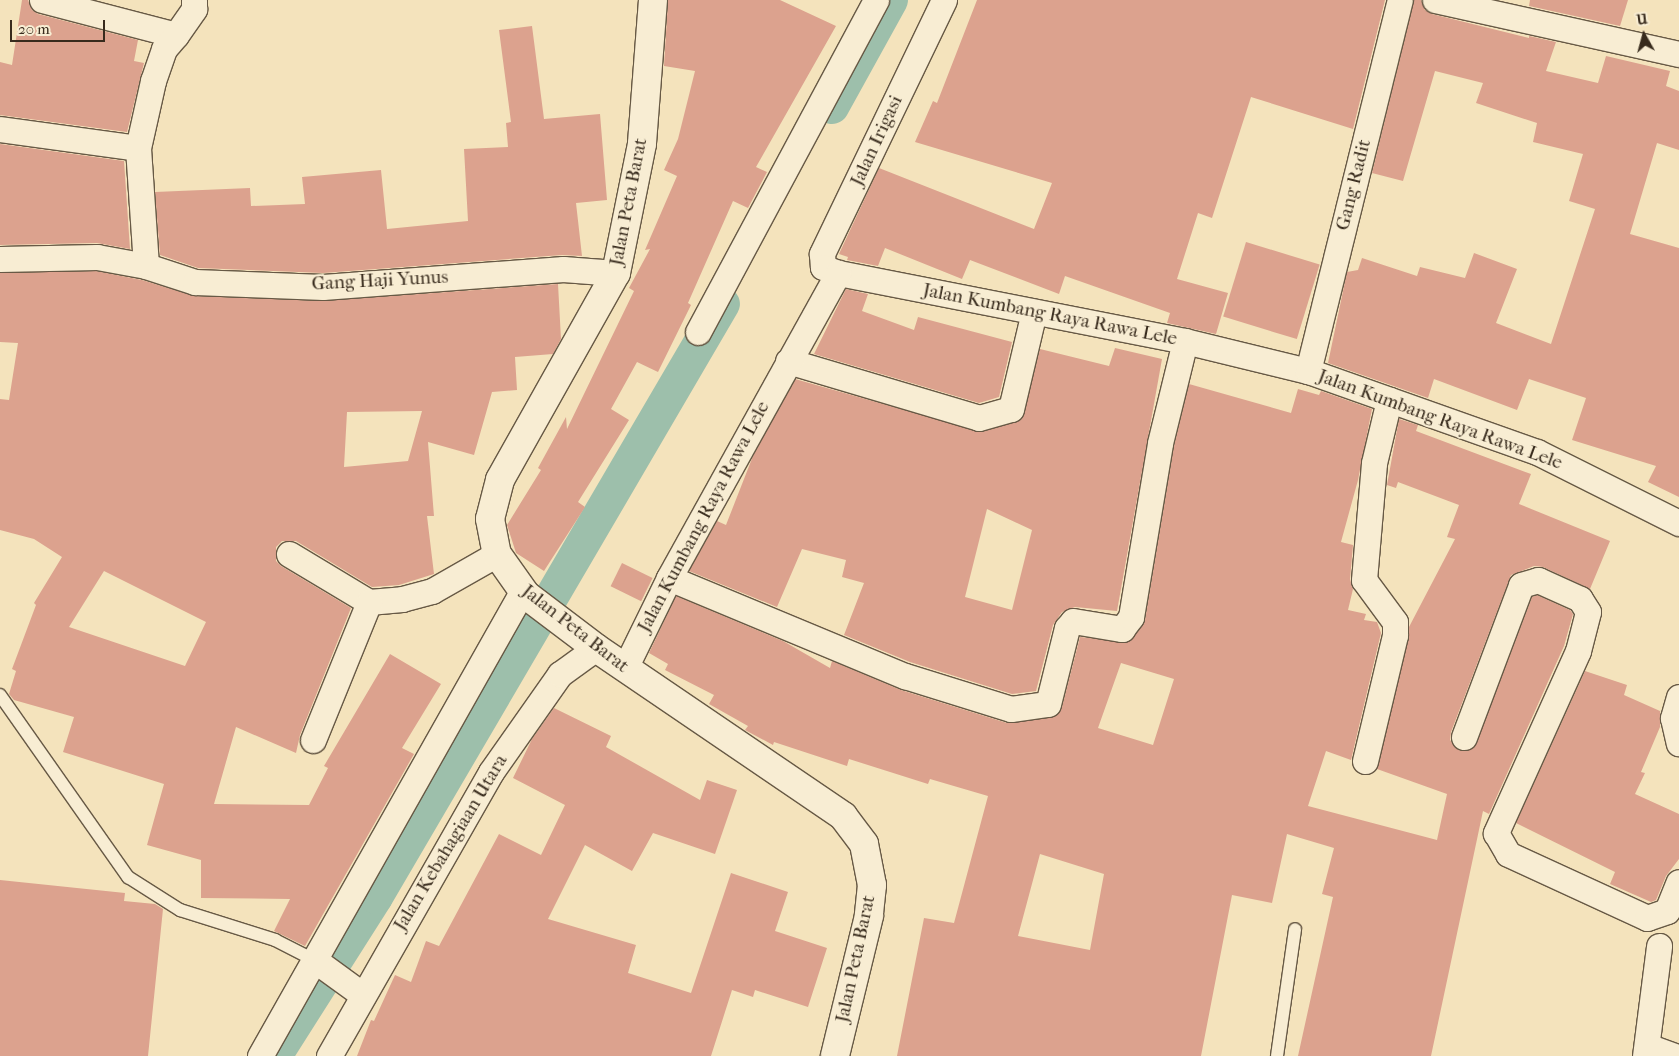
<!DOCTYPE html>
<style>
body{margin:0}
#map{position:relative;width:1679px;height:1056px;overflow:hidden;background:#f4e3bc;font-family:"IM FELL French Canon",serif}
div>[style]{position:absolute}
.canal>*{height:34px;margin:-17px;padding:0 17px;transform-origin:17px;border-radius:17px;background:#9dbfab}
.building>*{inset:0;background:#dca28e;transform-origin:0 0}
.roads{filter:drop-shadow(1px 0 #675945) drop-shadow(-1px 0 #675945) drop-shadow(0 1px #675945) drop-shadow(0 -1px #675945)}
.service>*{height:12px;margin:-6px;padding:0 6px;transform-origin:6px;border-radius:6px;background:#f8edd3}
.minor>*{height:25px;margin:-12.5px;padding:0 12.5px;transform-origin:12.5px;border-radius:12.5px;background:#f8edd3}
.secondary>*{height:28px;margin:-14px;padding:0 14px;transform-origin:14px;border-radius:14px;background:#f8edd3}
span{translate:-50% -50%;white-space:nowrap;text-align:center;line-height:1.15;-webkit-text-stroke:4px #f8edd3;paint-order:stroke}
.street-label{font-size:19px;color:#382b1d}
.north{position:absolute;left:1619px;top:10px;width:50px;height:50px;-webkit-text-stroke:4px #f8edd3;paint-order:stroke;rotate:353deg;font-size:14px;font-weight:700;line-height:20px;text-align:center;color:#382b1d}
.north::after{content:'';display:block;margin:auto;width:18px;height:22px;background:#382b1d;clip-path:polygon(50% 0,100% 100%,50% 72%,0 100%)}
.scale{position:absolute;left:10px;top:20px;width:95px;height:22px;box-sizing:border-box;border:2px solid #382b1d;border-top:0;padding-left:6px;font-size:15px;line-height:18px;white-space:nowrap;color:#382b1d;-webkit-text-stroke:4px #f8edd3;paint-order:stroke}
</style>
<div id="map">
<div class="canal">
<div style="left:832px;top:107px;width:122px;rotate:-61.1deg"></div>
<div style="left:275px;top:1056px;width:188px;rotate:-57.6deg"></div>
<div style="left:376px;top:897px;width:687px;rotate:-59.67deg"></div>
</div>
<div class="building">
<div style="clip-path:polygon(22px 0,28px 0,32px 10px,38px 14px,138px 40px,134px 61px,144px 63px,127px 132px,0 115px,0 62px,12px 65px)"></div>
<div style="clip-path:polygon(668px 0,780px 0,836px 26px,756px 167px,767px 172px,748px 208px,733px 201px,688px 303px,691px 305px,658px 372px,637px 362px,611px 409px,629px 420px,578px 502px,585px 507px,544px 571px,516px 553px,507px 525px,541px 470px,538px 468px,566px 417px,567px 429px,634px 291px,629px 288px,650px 249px,645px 250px,677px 176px,664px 170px,678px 139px,695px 71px,664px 66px)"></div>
<div style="clip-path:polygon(977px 0,1385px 0,1353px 129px,1251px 97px,1212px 218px,1198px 213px,1177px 279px,1228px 293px,1216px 334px,1167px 323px,1170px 313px,1065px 276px,1059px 294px,970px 260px,962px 279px,885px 248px,878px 266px,847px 260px,848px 257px,839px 254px,879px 168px,1034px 229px,1052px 183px,915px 142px,933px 101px,937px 103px)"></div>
<div style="clip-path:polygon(1414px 0,1421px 0,1425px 10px,1432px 14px,1529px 38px,1529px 36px,1556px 42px,1546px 71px,1598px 83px,1606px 56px,1670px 71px,1666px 86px,1679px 91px,1679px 150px,1657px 143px,1630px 234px,1679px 248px,1679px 497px,1648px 482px,1656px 466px,1572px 440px,1586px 398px,1529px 379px,1517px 410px,1434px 379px,1428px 398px,1328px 363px,1347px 272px,1358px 270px,1362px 258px,1417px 276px,1420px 267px,1465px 278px,1474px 253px,1517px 269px,1496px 323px,1551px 344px,1595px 209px,1569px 201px,1583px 154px,1533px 142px,1537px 123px,1476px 103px,1483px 83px,1435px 71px,1403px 181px,1372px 173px)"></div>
<div style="clip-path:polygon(1530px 0,1628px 0,1620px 26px,1529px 6px)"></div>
<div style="clip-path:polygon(532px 26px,544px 119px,600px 114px,607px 200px,576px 203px,582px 256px,562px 255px,323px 273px,198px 268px,160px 255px,155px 192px,250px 188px,251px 206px,305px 204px,302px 177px,381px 170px,387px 229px,468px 221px,464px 149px,508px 147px,506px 123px,511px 122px,499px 30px)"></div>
<div style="clip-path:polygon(0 144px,124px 161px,130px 249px,97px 243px,0 245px)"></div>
<div style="left:1246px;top:242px;width:77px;height:78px;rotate:17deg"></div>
<div style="clip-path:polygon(evenodd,96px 271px,142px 280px,194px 296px,322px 301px,558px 284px,561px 339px,553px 354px,515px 357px,517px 390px,492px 392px,474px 455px,428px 442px,434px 516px,427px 516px,434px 574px,399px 585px,372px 587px,296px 541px,282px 541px,276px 547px,276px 561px,281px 566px,351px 608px,300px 735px,296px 753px,236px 727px,214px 804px,309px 805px,328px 768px,324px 766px,390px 654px,441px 684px,402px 748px,414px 754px,305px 946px,274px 931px,290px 899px,201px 898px,201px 860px,147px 845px,164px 784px,63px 752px,74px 717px,14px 700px,9px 694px,16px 671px,12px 669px,36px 605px,34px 603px,62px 557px,34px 539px,0 530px,0 399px,9px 400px,18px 343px,0 342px,0 273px,96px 271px,422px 411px,408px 461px,344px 467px,347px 412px,422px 411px,96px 271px,104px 571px,206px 622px,185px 666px,69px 627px,104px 571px)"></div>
<div style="clip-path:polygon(846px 289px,868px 294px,862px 311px,914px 330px,918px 317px,1012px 342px,999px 397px,979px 403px,814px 354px)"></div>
<div style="clip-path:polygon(evenodd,1115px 348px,1162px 359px,1117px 611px,1075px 607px,1062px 612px,1053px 625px,1036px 691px,1012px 694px,910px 662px,844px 635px,864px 583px,842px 577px,846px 560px,802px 549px,777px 607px,689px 571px,717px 521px,726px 525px,753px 456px,795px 379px,982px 432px,1022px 419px,1040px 349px,1109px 366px,1115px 348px,987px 509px,1032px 530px,1012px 610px,965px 597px,987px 509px)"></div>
<div style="clip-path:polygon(evenodd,1189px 384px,1291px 413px,1298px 389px,1319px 395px,1321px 391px,1372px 409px,1358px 480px,1341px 542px,1353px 545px,1350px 579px,1353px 589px,1348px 610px,1366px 614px,1364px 620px,1377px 622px,1381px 633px,1351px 760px,1326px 751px,1308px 806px,1437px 840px,1447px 794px,1377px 769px,1409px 627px,1455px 539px,1447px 537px,1459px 505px,1398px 482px,1396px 488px,1387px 485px,1399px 419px,1418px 425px,1416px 431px,1531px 474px,1519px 504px,1610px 541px,1590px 589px,1543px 567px,1534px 566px,1511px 575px,1451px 732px,1450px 740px,1459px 750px,1467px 751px,1477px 742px,1532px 597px,1537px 595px,1570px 610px,1573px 614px,1564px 646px,1489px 814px,1483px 811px,1431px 1056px,1298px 1056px,1333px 897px,1322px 894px,1334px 848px,1287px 834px,1272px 903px,1232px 895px,1201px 1056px,897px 1056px,924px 918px,954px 923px,988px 796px,930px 779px,928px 784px,849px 759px,847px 766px,774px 742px,773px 745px,745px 730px,748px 726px,709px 704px,714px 695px,665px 670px,668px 664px,649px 653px,676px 596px,783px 641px,830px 668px,832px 661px,901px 690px,1007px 723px,1057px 715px,1062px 707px,1080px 637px,1127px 642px,1145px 620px,1174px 446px,1189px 384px,1121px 663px,1174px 679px,1153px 745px,1098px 728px,1121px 663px,1189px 384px,1040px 854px,1104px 874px,1090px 950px,1018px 936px,1040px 854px)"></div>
<div style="left:622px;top:563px;width:34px;height:26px;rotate:26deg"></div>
<div style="clip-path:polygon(1585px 671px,1627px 685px,1624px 695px,1660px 711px,1660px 727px,1641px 772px,1645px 773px,1635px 794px,1679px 814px,1679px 859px,1666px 876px,1656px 900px,1651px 902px,1610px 884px,1615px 872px,1516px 823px)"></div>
<div style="clip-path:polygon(554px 708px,611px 736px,606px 747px,700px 800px,707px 780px,737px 790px,715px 854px,653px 833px,632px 871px,585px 845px,548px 919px,636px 945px,628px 973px,691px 993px,731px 873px,788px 892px,775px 931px,827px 948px,808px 1007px,755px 990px,753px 997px,732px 990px,711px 1056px,357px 1056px,371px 1020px,374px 1021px,395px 975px,411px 982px,426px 941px,439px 946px,499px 834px,541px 855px,565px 805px,513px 778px,532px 739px)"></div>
<div style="clip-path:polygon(0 880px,125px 893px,124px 901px,155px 904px,163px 909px,148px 1056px,0 1056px)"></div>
</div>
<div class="roads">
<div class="service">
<div style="left:0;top:695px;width:223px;rotate:54.9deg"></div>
<div style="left:128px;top:877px;width:62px;rotate:32.4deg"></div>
<div style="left:180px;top:910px;width:100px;rotate:17.5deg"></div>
<div style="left:275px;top:940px;width:46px;rotate:27.1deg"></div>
<div style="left:1277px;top:1056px;width:128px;rotate:-81.9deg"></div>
</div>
<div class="minor">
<div style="left:42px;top:0;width:138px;rotate:14.6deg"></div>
<div style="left:176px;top:35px;width:32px;rotate:-55deg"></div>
<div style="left:194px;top:9px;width:9px;rotate:-90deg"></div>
<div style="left:944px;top:0;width:282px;rotate:115.7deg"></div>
<div style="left:822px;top:254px;width:13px;rotate:86deg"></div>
<div style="left:823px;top:267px;width:16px;rotate:22deg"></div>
<div style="left:838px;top:273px;width:354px;rotate:11.1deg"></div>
<div style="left:1185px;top:341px;width:127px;rotate:13.7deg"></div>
<div style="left:1308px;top:371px;width:243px;rotate:19.5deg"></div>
<div style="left:1537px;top:452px;width:159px;rotate:26.6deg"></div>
<div style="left:1435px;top:0;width:250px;rotate:12.5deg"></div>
<div style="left:0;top:129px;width:139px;rotate:7.8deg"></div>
<div style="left:138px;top:148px;width:118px;rotate:86.1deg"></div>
<div style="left:138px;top:148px;width:69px;rotate:-77.4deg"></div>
<div style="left:153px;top:81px;width:34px;rotate:-71deg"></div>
<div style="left:164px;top:49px;width:18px;rotate:-49deg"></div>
<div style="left:0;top:259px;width:97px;rotate:-1.2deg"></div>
<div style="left:97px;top:257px;width:50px;rotate:10.4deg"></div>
<div style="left:146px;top:266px;width:52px;rotate:18.1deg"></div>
<div style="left:195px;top:282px;width:128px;rotate:2.2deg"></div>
<div style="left:323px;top:287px;width:241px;rotate:-4.3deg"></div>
<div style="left:563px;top:269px;width:53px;rotate:4.3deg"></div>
<div style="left:698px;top:332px;width:377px;rotate:-61.8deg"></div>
<div style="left:788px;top:361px;width:199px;rotate:16.6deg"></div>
<div style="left:979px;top:418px;width:33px;rotate:-16deg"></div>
<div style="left:1011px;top:409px;width:100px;rotate:-76.7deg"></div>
<div style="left:1308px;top:371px;width:382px;rotate:-76.1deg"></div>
<div style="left:289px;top:554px;width:93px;rotate:31deg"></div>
<div style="left:369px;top:602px;width:33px;rotate:-5deg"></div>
<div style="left:402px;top:599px;width:31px;rotate:-15deg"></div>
<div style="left:432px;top:591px;width:75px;rotate:-29.6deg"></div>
<div style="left:669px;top:578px;width:256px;rotate:22.6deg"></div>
<div style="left:905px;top:676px;width:111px;rotate:17.3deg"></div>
<div style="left:1011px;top:709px;width:37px;rotate:-8deg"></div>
<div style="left:1048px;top:704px;width:78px;rotate:-76deg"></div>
<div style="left:1067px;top:628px;width:9px;rotate:-49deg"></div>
<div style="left:1073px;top:621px;width:50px;rotate:9.3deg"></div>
<div style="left:1122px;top:629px;width:15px;rotate:-53deg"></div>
<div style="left:1131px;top:617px;width:176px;rotate:-80.5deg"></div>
<div style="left:1160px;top:443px;width:105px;rotate:-76.2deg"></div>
<div style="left:625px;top:668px;width:100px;rotate:-63.9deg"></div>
<div style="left:669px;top:578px;width:349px;rotate:-61deg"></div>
<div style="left:1679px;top:697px;width:22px;rotate:106deg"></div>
<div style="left:1673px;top:718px;width:26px;rotate:77deg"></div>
<div style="left:1464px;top:737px;width:162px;rotate:-69.4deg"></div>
<div style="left:1521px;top:585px;width:18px;rotate:-16deg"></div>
<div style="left:1538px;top:580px;width:46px;rotate:24.3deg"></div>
<div style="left:1580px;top:599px;width:15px;rotate:58deg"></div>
<div style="left:1588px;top:612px;width:40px;rotate:104.4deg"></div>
<div style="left:1578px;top:651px;width:200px;rotate:114.3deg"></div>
<div style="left:1496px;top:833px;width:24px;rotate:60deg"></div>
<div style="left:1508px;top:854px;width:153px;rotate:24.7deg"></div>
<div style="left:1647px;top:918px;width:21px;rotate:-19deg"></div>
<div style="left:1667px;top:911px;width:31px;rotate:-68deg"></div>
<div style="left:313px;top:740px;width:149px;rotate:-67.9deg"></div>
<div style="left:1365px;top:761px;width:130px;rotate:-76.6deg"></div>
<div style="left:1395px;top:635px;width:13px;rotate:-90deg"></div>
<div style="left:1395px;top:622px;width:52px;rotate:-126.4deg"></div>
<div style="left:1364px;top:580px;width:117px;rotate:-85.1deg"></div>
<div style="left:1374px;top:463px;width:65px;rotate:-76.6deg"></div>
<div style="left:316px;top:961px;width:58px;rotate:35.9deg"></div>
<div style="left:1647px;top:1046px;width:30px;rotate:20deg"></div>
<div style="left:260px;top:1056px;width:533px;rotate:-60.55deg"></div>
<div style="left:329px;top:1056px;width:327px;rotate:-60.3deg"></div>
<div style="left:491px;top:772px;width:120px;rotate:-54.9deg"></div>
<div style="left:560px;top:674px;width:44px;rotate:-35.8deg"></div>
<div style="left:1645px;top:1056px;width:111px;rotate:-82.7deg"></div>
</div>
<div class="secondary">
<div style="left:653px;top:0;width:144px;rotate:94.4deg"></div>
<div style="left:642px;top:144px;width:132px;rotate:101.4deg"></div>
<div style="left:616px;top:273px;width:237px;rotate:119.3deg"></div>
<div style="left:500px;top:480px;width:40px;rotate:104.4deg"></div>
<div style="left:490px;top:519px;width:36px;rotate:79deg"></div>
<div style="left:497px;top:554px;width:50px;rotate:54.7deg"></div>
<div style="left:526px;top:595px;width:88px;rotate:37.1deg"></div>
<div style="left:596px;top:648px;width:299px;rotate:34.2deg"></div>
<div style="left:843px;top:816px;width:35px;rotate:53deg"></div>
<div style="left:864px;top:844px;width:42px;rotate:79deg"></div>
<div style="left:872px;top:885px;width:31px;rotate:96deg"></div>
<div style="left:869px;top:916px;width:144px;rotate:103.7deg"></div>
</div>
</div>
<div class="street-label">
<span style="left:877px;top:141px;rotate:-65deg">Jalan Irigasi</span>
<span style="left:1354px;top:185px;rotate:-76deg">Gang Radit</span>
<span style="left:629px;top:202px;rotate:-79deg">Jalan Peta Barat</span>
<span style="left:380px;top:281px;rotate:-3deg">Gang Haji Yunus</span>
<span style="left:1050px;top:315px;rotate:11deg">Jalan Kumbang Raya Rawa Lele</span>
<span style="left:1440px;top:420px;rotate:20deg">Jalan Kumbang Raya Rawa Lele</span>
<span style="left:704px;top:517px;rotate:-62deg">Jalan Kumbang Raya Rawa Lele</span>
<span style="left:575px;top:629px;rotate:38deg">Jalan Peta Barat</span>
<span style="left:451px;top:843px;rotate:-59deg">Jalan Kebahagiaan Utara</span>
<span style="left:856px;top:959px;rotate:-78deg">Jalan Peta Barat</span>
</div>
<div class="north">U</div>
<div class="scale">20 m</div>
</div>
